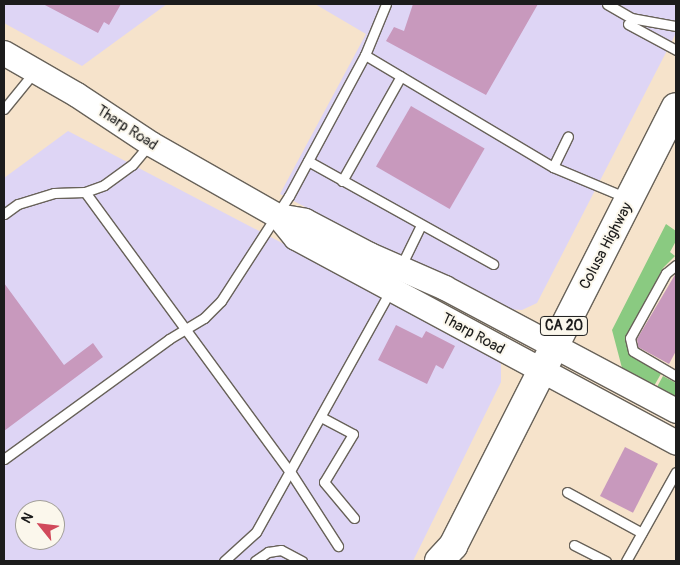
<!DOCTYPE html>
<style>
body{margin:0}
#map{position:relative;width:680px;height:565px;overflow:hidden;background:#f6e3cb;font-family:Pangolin,sans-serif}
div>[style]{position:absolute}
.built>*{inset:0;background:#ded5f5}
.green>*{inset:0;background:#8aca81}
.building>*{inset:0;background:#c899bd;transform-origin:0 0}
.roads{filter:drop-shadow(1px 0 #686259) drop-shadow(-1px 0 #686259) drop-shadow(0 1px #686259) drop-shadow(0 -1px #686259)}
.lane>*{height:9px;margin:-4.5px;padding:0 4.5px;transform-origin:4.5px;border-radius:4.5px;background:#fff}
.secondary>*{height:24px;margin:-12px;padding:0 12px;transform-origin:12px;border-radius:12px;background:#fff}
.highway>*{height:28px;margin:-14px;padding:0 14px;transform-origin:14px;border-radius:14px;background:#fff}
span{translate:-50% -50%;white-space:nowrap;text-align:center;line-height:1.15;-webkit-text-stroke:4px #fbf7ec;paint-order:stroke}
.shield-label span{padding:1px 4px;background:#fbf7ec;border:1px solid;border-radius:4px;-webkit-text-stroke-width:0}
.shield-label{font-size:14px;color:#1c1c1c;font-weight:700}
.street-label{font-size:15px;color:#1c1c1c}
.frame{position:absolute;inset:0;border:5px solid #1c1c1c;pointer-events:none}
.north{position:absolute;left:15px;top:500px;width:50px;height:50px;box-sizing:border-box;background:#fbf7ec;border:1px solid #a29f99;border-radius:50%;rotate:299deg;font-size:14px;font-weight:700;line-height:20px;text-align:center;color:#1c1c1c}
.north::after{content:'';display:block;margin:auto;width:18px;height:22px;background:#d1495b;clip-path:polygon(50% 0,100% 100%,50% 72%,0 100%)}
</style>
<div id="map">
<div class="built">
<div style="clip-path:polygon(4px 4px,167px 4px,82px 66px,4px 23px)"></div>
<div style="clip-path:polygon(315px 4px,676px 4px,676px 33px,537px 303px,522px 310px,504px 309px,280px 194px,366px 34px)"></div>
<div style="clip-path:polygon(evenodd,68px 131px,494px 354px,501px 364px,501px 382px,413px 561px,4px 561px,4px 178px,68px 131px,25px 510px,55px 510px,55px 540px,25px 540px,25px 510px)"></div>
</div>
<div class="green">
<div style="clip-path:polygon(666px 224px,676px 231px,676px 241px,670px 252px,675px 256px,663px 268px,626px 338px,630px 353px,662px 372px,654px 386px,622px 368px,612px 330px)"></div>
<div style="clip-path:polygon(663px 376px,676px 383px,676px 398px,657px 387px)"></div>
</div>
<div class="building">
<div style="clip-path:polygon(43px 4px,121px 4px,109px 25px,104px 22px,98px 33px)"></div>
<div style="clip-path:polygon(413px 4px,538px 4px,486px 95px,386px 41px,394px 27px,404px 31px)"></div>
<div style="left:411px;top:106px;width:85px;height:70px;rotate:30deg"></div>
<div style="clip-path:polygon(676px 273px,676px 351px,669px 364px,638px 347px,637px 339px)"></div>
<div style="clip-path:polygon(4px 283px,64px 365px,93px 343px,103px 357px,4px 431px)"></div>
<div style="clip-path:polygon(396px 325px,422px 338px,426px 331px,455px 346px,443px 369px,436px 365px,427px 384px,378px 360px)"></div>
<div style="left:625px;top:447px;width:37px;height:55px;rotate:27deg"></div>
</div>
<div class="roads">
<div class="lane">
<div style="left:607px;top:4px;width:28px;rotate:30deg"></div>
<div style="left:631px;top:18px;width:46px;rotate:10.1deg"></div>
<div style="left:628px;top:24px;width:55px;rotate:28.4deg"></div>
<div style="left:365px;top:55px;width:219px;rotate:30.8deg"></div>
<div style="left:553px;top:167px;width:80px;rotate:22.7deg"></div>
<div style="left:4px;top:109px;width:49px;rotate:-50.8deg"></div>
<div style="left:308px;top:161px;width:212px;rotate:29.1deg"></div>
<div style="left:553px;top:167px;width:34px;rotate:-64deg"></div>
<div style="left:342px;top:181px;width:120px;rotate:-60.7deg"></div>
<div style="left:85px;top:192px;width:348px;rotate:53.8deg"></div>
<div style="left:291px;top:473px;width:87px;rotate:57.2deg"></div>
<div style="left:4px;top:214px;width:17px;rotate:-36deg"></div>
<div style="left:18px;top:204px;width:38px;rotate:-17deg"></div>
<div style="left:54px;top:193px;width:31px;rotate:-2deg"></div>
<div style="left:85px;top:192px;width:20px;rotate:-20deg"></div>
<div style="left:104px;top:185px;width:34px;rotate:-36deg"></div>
<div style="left:132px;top:165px;width:26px;rotate:-50deg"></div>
<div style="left:676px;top:265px;width:13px;rotate:141deg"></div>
<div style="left:666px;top:273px;width:74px;rotate:119deg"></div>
<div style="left:630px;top:338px;width:13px;rotate:77deg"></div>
<div style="left:633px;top:351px;width:50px;rotate:30.2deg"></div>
<div style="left:400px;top:268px;width:48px;rotate:-64deg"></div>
<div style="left:321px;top:417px;width:36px;rotate:28deg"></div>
<div style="left:353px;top:434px;width:56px;rotate:121.1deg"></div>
<div style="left:324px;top:482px;width:47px;rotate:50.2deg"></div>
<div style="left:4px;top:459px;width:204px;rotate:-36deg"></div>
<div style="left:169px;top:339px;width:41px;rotate:-31deg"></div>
<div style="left:204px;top:318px;width:24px;rotate:-45deg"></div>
<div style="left:221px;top:301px;width:125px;rotate:-57.1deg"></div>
<div style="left:289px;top:196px;width:160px;rotate:-61.7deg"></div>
<div style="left:365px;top:55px;width:55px;rotate:-67.6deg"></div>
<div style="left:567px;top:492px;width:85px;rotate:28.7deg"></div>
<div style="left:574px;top:545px;width:36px;rotate:27deg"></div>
<div style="left:224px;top:561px;width:43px;rotate:-42.2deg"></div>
<div style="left:256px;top:532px;width:278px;rotate:-60.9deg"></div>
<div style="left:255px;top:561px;width:16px;rotate:-35deg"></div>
<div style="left:268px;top:552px;width:13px;rotate:-9deg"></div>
<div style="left:281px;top:550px;width:24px;rotate:28deg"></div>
<div style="left:626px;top:561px;width:102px;rotate:-60.7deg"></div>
</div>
<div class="secondary">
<div style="left:4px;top:53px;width:84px;rotate:29.9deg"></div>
<div style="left:77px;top:95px;width:89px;rotate:33.5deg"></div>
<div style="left:151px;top:144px;width:146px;rotate:29.6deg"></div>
<div style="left:278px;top:216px;width:27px;rotate:10deg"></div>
<div style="left:305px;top:221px;width:73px;rotate:27.6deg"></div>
<div style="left:370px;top:255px;width:82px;rotate:23.7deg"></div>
<div style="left:445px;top:288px;width:262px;rotate:28deg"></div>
<div style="left:278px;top:216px;width:28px;rotate:51deg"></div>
<div style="left:296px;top:238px;width:432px;rotate:28.3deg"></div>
</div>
<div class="highway">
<div style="left:439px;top:561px;width:21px;rotate:-47deg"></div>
<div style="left:453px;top:546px;width:492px;rotate:-63.1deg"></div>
</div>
</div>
<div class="shield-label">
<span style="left:564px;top:326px">CA 20</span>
</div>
<div class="street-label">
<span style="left:127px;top:128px;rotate:33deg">Tharp Road</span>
<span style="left:606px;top:246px;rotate:-62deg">Colusa Highway</span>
<span style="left:473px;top:334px;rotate:29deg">Tharp Road</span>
</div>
<div class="frame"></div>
<div class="north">N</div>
</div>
